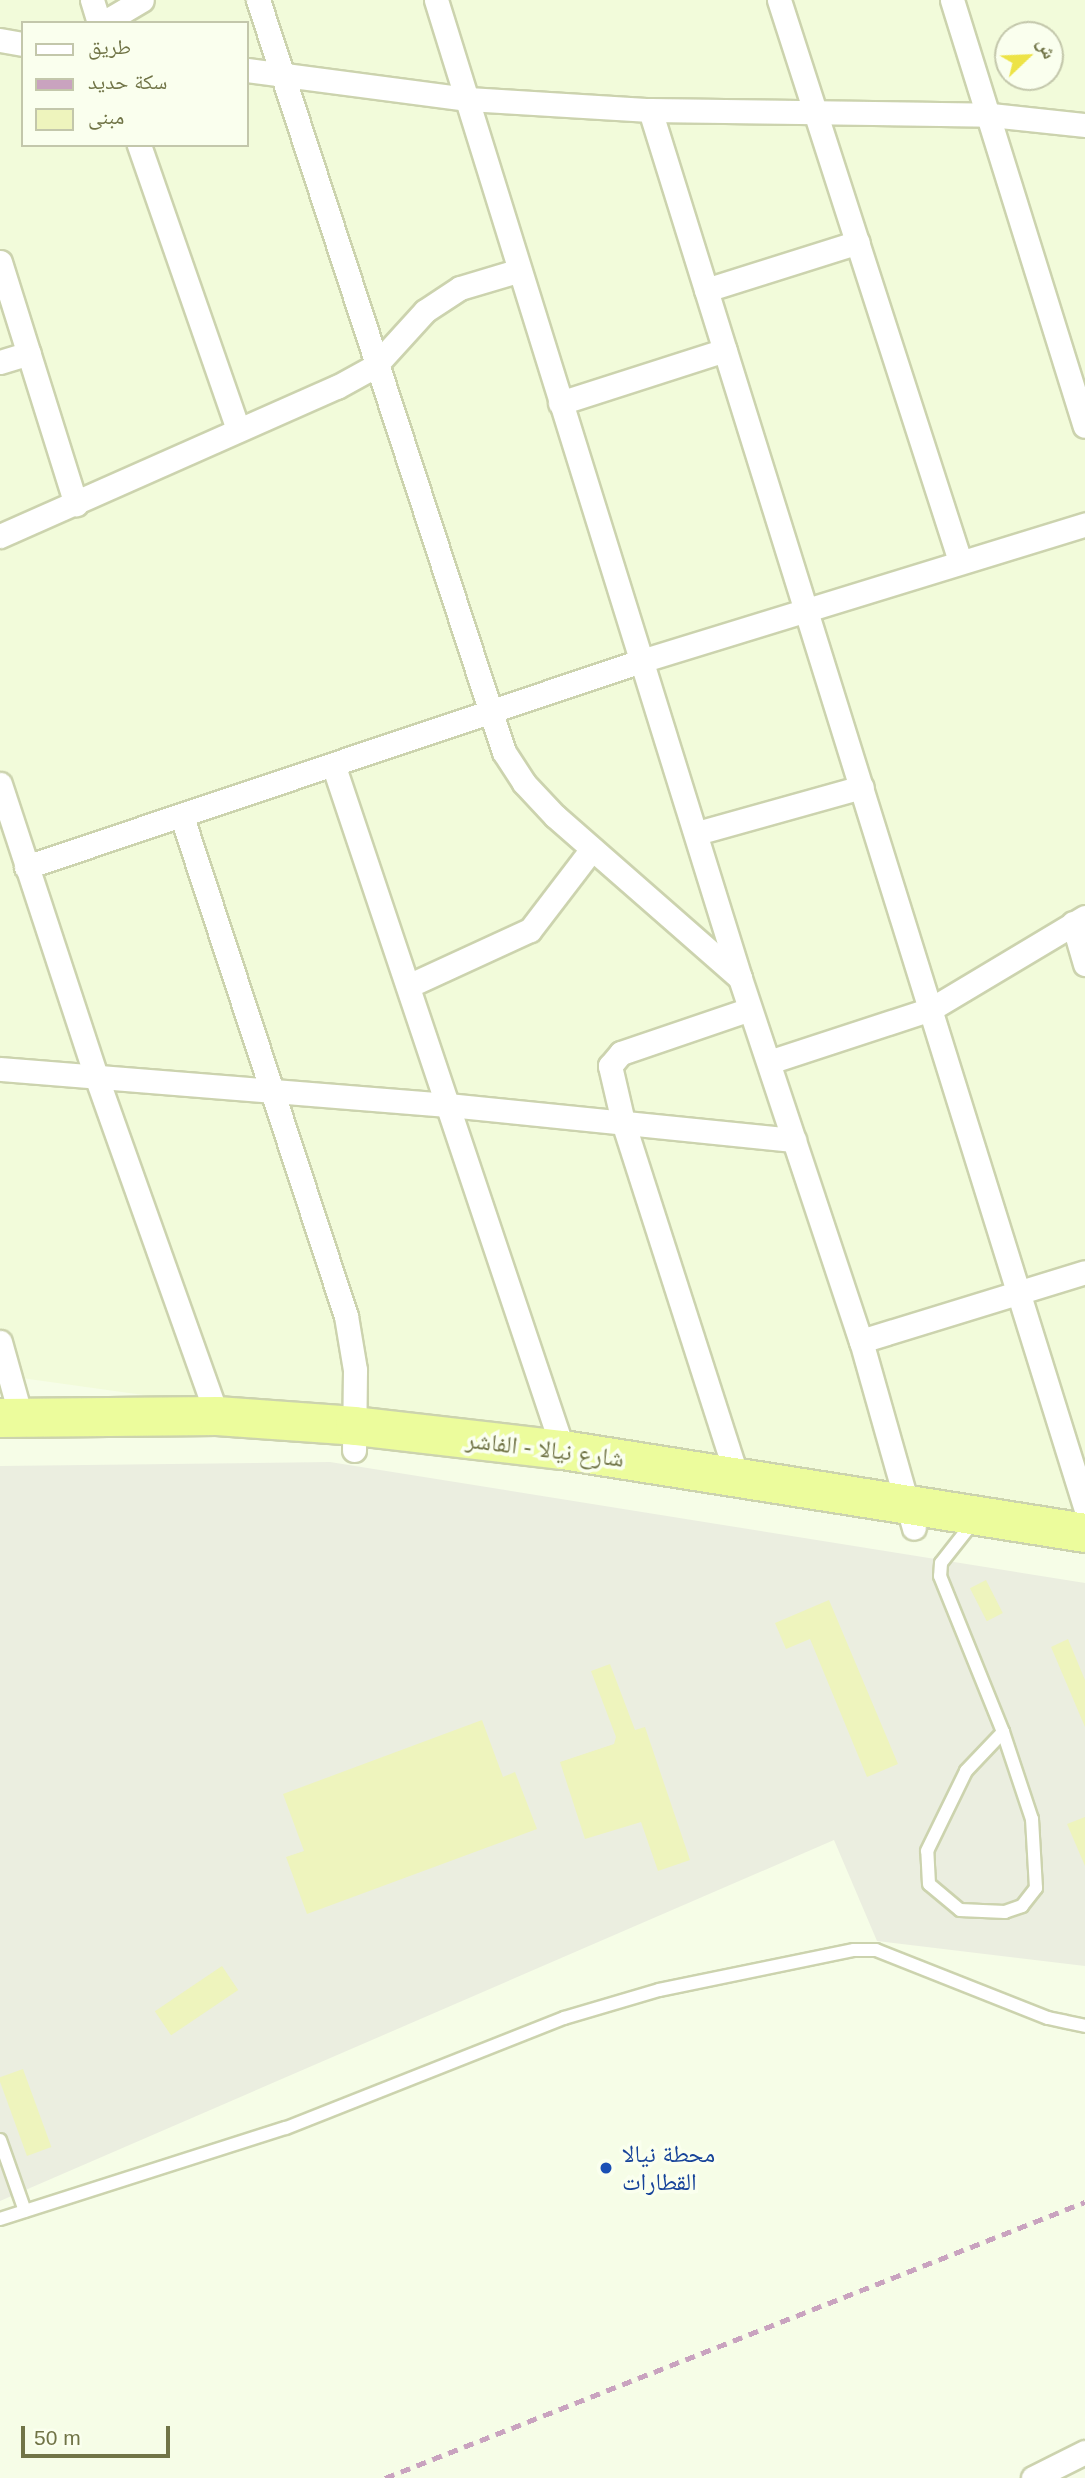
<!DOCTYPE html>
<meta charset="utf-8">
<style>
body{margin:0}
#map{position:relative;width:1085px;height:2478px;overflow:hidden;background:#f6fde7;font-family:Helvetica,"Noto Naskh Arabic",sans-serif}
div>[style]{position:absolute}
.residential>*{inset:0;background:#f2fbda}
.industrial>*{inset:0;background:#ebeee0}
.building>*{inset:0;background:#eef4bd;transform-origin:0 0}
.roads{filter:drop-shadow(2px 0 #ccd3ae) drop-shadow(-2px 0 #ccd3ae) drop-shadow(0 2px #ccd3ae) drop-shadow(0 -2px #ccd3ae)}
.service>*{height:12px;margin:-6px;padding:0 6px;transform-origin:6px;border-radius:6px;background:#fff}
.minor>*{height:23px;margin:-11.5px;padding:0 11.5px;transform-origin:11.5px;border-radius:11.5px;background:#fff}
.trunk>*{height:38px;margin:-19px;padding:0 19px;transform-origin:19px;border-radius:19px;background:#ecfc9c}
.rail>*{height:5px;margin-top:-2.5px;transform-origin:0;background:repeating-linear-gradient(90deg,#c9a3bf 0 10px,transparent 0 17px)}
.dots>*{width:19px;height:19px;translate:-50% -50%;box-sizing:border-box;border:4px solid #faffee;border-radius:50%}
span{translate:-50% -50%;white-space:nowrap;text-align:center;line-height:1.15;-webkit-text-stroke:7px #faffee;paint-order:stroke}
.street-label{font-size:24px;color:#707446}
.transit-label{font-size:24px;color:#164399}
.left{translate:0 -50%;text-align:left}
.legend{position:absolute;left:21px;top:21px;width:228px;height:126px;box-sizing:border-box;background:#faffee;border:2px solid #c3c7ab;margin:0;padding:9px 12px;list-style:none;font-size:21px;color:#707446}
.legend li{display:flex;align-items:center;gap:14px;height:35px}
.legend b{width:35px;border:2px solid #c3c7ab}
.north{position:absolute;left:994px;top:21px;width:70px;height:70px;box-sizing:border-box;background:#faffee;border:2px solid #c3c7ab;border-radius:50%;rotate:67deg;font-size:19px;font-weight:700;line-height:28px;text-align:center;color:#707446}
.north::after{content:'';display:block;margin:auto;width:24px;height:32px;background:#ede346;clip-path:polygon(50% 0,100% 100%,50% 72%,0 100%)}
.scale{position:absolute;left:21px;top:2426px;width:149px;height:32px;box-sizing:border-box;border:4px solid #707446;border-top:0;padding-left:9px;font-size:21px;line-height:24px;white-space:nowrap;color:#707446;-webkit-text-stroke:5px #faffee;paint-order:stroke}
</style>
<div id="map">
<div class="residential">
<div style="clip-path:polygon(evenodd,0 0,1085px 0,1085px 1527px,0 1375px,0 0,23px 23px,247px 23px,247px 145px,23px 145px,23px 23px,0 0,1008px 35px,1050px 35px,1050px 77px,1008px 77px,1008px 35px)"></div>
</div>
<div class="industrial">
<div style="clip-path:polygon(330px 1462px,1085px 1583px,1085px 1966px,877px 1941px,834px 1840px,0 2201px,0 1466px)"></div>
</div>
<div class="building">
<div style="left:986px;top:1580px;width:37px;height:18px;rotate:63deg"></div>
<div style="clip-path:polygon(829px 1600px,898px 1764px,867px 1777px,810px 1639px,786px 1649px,775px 1623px)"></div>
<div style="clip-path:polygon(1068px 1639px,1085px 1680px,1085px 1727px,1051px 1647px)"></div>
<div style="clip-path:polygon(610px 1664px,635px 1730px,645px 1727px,690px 1860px,658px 1871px,641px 1822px,585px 1839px,560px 1762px,614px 1744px,616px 1737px,591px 1671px)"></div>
<div style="clip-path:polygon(482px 1720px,503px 1777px,515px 1772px,537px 1829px,307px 1914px,286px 1857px,304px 1851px,283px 1794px)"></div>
<div style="clip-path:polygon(1085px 1817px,1085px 1866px,1067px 1824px)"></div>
<div style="left:222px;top:1966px;width:29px;height:81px;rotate:56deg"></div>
<div style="left:23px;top:2069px;width:83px;height:26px;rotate:70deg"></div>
</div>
<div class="roads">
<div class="service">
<div style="left:974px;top:1521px;width:53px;rotate:128.2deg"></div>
<div style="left:941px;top:1563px;width:13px;rotate:94deg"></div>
<div style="left:940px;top:1576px;width:168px;rotate:68deg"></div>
<div style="left:1003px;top:1732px;width:92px;rotate:71.6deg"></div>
<div style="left:1032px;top:1819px;width:69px;rotate:86.7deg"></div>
<div style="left:1036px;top:1888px;width:23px;rotate:128deg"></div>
<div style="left:1022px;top:1906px;width:18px;rotate:161deg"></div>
<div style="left:1005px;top:1912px;width:45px;rotate:-177.5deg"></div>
<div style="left:960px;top:1910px;width:40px;rotate:-140deg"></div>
<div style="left:929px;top:1884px;width:33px;rotate:-93deg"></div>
<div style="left:927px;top:1851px;width:89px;rotate:-64deg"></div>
<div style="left:966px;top:1771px;width:54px;rotate:-46.5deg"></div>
<div style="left:0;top:2140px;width:75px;rotate:70.6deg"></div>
<div style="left:0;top:2219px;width:300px;rotate:-17.7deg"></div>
<div style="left:286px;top:2128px;width:299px;rotate:-21.6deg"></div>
<div style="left:564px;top:2018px;width:99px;rotate:-16.4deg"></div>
<div style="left:659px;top:1990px;width:199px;rotate:-11.6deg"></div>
<div style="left:854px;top:1950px;width:22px"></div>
<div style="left:876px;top:1950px;width:185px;rotate:21.6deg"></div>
<div style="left:1048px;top:2018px;width:38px;rotate:12deg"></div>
</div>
<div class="minor">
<div style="left:92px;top:0;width:24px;rotate:73deg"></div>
<div style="left:258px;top:0;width:791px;rotate:71.89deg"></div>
<div style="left:504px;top:752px;width:37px;rotate:57deg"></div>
<div style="left:524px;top:783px;width:45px;rotate:46.8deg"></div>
<div style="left:555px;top:816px;width:246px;rotate:41.2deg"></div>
<div style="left:436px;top:0;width:1024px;rotate:72.73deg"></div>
<div style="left:740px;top:978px;width:383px;rotate:71.6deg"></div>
<div style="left:861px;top:1341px;width:194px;rotate:74.2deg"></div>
<div style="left:779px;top:0;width:589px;rotate:72.12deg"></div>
<div style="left:952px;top:0;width:446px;rotate:72.7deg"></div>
<div style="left:103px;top:23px;width:45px;rotate:-30.5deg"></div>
<div style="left:0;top:40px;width:23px;rotate:10deg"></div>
<div style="left:247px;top:70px;width:223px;rotate:7.5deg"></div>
<div style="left:468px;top:99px;width:182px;rotate:3.5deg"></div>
<div style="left:650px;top:110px;width:341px;rotate:0.8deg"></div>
<div style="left:991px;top:115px;width:95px;rotate:6.1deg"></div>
<div style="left:650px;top:110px;width:1463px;rotate:72.7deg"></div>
<div style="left:139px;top:145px;width:301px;rotate:70.8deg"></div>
<div style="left:0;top:262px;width:254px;rotate:72.6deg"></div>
<div style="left:706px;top:290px;width:159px;rotate:-17.5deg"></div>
<div style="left:0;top:362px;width:30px;rotate:-17deg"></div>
<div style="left:560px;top:403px;width:173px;rotate:-17.8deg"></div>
<div style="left:0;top:536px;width:368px;rotate:-23.9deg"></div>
<div style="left:337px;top:387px;width:43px;rotate:-28.9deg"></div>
<div style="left:375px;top:366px;width:74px;rotate:-47.7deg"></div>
<div style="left:425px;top:311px;width:42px;rotate:-33.3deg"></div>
<div style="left:460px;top:288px;width:59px;rotate:-16.6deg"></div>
<div style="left:334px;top:767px;width:720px;rotate:71.46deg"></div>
<div style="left:0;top:784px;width:307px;rotate:71.8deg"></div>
<div style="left:96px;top:1076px;width:361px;rotate:70.4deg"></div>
<div style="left:182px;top:817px;width:525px;rotate:71.81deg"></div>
<div style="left:346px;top:1316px;width:55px;rotate:80.5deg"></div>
<div style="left:355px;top:1370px;width:80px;rotate:90.7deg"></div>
<div style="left:697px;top:833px;width:171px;rotate:-15.6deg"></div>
<div style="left:26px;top:867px;width:649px;rotate:-18.52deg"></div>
<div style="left:641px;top:661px;width:465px;rotate:-17.1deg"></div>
<div style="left:1073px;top:923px;width:43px;rotate:73.7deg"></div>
<div style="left:408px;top:986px;width:134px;rotate:-24.7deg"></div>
<div style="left:530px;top:930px;width:102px;rotate:-52.6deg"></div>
<div style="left:769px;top:1062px;width:170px;rotate:-18.1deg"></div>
<div style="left:931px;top:1009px;width:179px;rotate:-30.9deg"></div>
<div style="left:0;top:1069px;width:450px;rotate:4.6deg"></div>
<div style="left:449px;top:1105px;width:347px;rotate:5.8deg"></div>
<div style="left:861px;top:1341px;width:234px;rotate:-17.1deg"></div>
<div style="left:0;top:1342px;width:78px;rotate:74.4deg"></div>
<div style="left:737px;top:1477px;width:369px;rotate:-107.8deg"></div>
<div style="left:624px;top:1126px;width:62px;rotate:-103.1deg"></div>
<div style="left:610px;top:1066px;width:17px;rotate:-50deg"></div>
<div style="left:621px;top:1053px;width:136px;rotate:-18.8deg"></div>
<div style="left:1033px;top:2478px;width:58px;rotate:-26.6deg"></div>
</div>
<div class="trunk">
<div style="left:0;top:1418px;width:217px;rotate:-0.5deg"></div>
<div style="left:217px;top:1416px;width:138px;rotate:4.1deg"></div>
<div style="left:355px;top:1426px;width:209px;rotate:6.6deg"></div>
<div style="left:563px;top:1450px;width:529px;rotate:9.03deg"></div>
</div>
</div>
<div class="rail">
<div style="left:385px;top:2478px;width:752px;rotate:-21.52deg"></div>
</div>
<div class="dots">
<div style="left:606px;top:2168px;background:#1a4fb4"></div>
</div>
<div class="street-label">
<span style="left:545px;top:1449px;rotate:7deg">شارع نيالا - الفاشر</span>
</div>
<div class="transit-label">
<span class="left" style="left:622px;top:2168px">محطة نيالا<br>القطارات</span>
</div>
<ul class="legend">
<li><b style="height:9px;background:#fff"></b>طريق</li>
<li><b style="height:9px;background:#c9a3bf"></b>سكة حديد</li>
<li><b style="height:19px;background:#eef4bd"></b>مبنى</li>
</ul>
<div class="north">ش</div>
<div class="scale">50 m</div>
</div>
